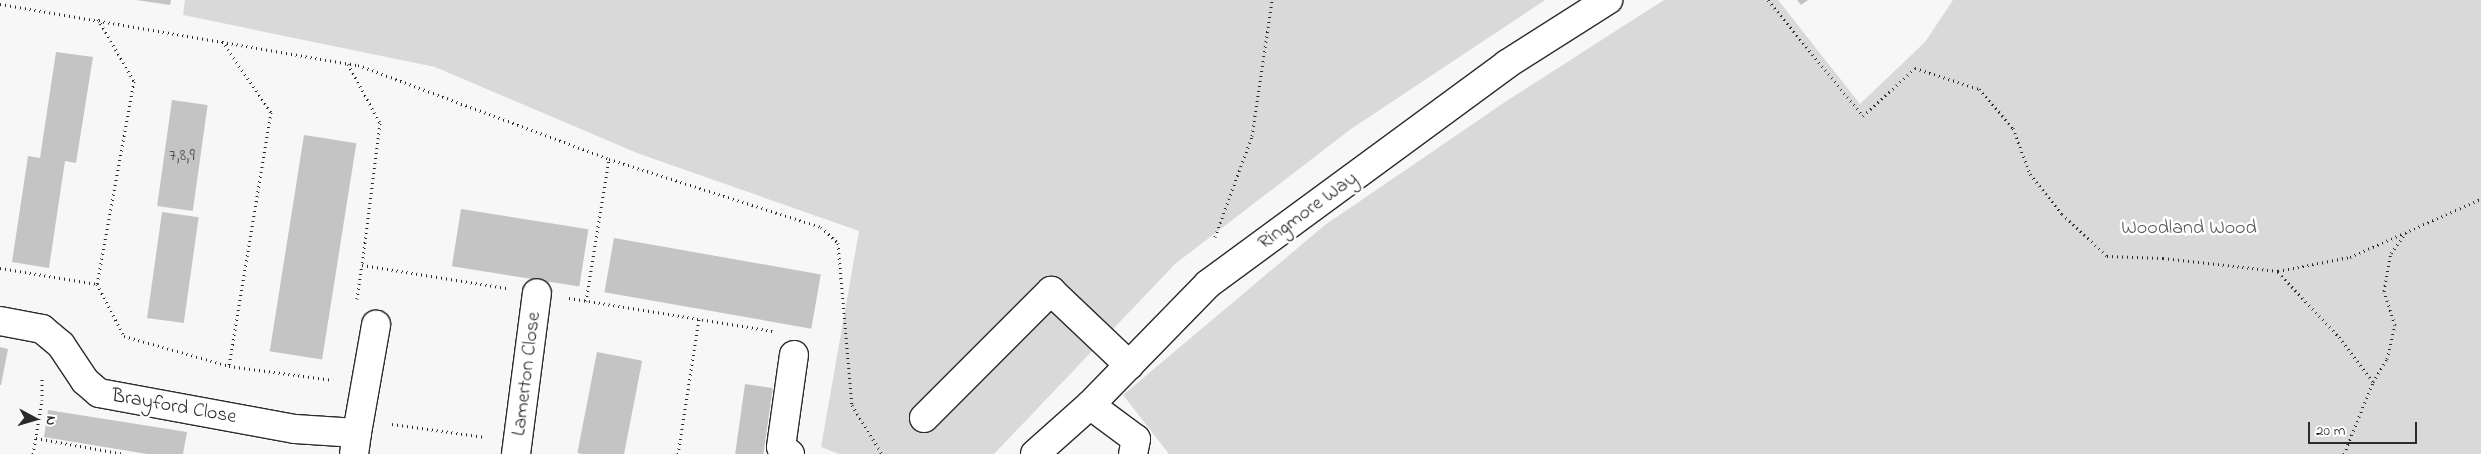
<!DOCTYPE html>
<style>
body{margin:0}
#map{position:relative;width:2481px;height:454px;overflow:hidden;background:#f7f7f7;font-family:"Indie Flower",sans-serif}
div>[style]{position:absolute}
.green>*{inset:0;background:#d9d9d9}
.building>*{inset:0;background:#c4c4c4;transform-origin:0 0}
.path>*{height:3px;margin-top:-1.5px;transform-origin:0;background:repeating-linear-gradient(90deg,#2b2b2b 0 1px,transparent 0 5px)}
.roads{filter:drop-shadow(1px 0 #2b2b2b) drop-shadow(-1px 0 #2b2b2b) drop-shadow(0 1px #2b2b2b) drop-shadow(0 -1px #2b2b2b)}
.minor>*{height:28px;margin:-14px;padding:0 14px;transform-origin:14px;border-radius:14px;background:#fff}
span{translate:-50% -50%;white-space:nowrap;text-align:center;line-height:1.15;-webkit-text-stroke:5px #fff;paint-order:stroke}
.number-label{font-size:18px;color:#515151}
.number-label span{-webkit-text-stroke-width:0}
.street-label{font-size:20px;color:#2b2b2b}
.park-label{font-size:20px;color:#565656}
.north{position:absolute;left:10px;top:394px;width:50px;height:50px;-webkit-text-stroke:4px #fff;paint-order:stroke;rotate:96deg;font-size:14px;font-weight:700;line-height:20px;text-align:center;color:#2b2b2b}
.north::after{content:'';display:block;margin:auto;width:18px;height:22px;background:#2b2b2b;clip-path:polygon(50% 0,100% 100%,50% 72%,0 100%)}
.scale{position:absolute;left:2308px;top:422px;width:109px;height:22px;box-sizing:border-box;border:2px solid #2b2b2b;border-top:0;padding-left:6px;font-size:15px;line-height:18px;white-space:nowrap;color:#2b2b2b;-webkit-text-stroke:4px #fff;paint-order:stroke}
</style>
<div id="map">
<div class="green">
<div style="clip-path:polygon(185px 0,1545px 0,1351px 129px,1175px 264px,994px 454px,839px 454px,821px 447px,859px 231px,637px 153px,435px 67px,183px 15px)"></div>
<div style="clip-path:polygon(1664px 0,1778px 0,1860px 104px,1925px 42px,1953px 0,2481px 0,2481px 454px,1169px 454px,1123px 395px,1325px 225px,1505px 102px)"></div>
</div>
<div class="building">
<div style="clip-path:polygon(136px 0,171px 0,170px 5px)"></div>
<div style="clip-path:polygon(1797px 0,1808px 0,1801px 5px)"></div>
<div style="clip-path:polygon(56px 52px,93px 57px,76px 163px,65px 161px,49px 268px,12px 262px,28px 156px,40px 158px)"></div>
<div style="left:172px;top:100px;width:36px;height:107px;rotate:8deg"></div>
<div style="left:304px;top:135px;width:53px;height:219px;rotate:9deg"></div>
<div style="left:461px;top:209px;width:129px;height:58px;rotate:9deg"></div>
<div style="left:162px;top:212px;width:37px;height:107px;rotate:8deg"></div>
<div style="left:614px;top:238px;width:210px;height:55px;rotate:10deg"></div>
<div style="clip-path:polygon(0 347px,8px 349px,1px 385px,0 385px)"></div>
<div style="left:597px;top:352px;width:46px;height:103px;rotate:11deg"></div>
<div style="left:745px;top:384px;width:28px;height:71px;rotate:8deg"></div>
<div style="clip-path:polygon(48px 410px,187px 432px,183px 454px,147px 454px,44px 437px)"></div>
</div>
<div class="path">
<div style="left:1768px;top:0;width:150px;rotate:50.7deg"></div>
<div style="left:1863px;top:116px;width:71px;rotate:-42.7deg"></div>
<div style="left:1915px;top:68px;width:67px;rotate:18.2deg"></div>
<div style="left:1979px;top:89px;width:52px;rotate:48.9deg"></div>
<div style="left:2013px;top:128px;width:49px;rotate:69.7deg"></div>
<div style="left:2030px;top:174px;width:51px;rotate:51.3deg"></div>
<div style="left:2062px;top:214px;width:62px;rotate:43deg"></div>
<div style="left:2107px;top:256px;width:56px;rotate:2deg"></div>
<div style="left:2163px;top:258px;width:116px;rotate:6.4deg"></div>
<div style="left:2278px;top:271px;width:73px;rotate:-11deg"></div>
<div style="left:2350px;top:257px;width:143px;rotate:-23.9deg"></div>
<div style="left:0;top:4px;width:363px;rotate:9.7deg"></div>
<div style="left:358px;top:65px;width:268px;rotate:20.5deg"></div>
<div style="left:609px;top:159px;width:223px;rotate:17.8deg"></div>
<div style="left:821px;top:227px;width:23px;rotate:43deg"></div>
<div style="left:838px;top:243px;width:163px;rotate:85.1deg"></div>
<div style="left:852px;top:405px;width:57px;rotate:58.5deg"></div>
<div style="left:98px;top:19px;width:72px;rotate:59.9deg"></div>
<div style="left:134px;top:81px;width:206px;rotate:100.3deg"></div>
<div style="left:97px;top:284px;width:59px;rotate:62.6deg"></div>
<div style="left:124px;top:336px;width:109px;rotate:15.9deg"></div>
<div style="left:222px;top:41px;width:86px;rotate:55.4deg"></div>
<div style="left:271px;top:112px;width:257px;rotate:99.4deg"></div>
<div style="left:229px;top:366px;width:105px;rotate:7.7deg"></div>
<div style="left:348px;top:64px;width:67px;rotate:61.5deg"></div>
<div style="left:380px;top:123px;width:143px;rotate:97.2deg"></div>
<div style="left:362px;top:265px;width:146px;rotate:9.1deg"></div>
<div style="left:1215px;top:237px;width:108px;rotate:-69.9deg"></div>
<div style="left:1252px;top:136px;width:137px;rotate:-81.6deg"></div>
<div style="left:0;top:268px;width:98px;rotate:9.4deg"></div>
<div style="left:2278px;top:272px;width:89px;rotate:46.8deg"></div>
<div style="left:2339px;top:337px;width:56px;rotate:52.9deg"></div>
<div style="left:569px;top:298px;width:206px;rotate:9.2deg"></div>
<div style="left:357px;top:299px;width:34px;rotate:-82deg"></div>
<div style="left:586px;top:301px;width:144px;rotate:-80.8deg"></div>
<div style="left:392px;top:424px;width:94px;rotate:8deg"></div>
<div style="left:36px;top:438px;width:89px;rotate:10.3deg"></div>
<div style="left:33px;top:454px;width:55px;rotate:-80.5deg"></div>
<div style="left:42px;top:400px;width:22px;rotate:-90deg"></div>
<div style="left:678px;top:454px;width:137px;rotate:-81.2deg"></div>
<div style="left:2344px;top:454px;width:78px;rotate:-68.1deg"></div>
<div style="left:2373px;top:382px;width:27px;rotate:-59deg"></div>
<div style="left:2387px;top:359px;width:35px;rotate:-77deg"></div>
<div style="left:2395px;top:325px;width:36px;rotate:-108deg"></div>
<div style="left:2384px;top:291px;width:39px;rotate:-80deg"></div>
<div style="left:2391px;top:253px;width:26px;rotate:-54deg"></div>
</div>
<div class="roads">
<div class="minor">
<div style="left:0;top:321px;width:43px;rotate:10.8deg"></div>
<div style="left:42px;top:329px;width:25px;rotate:40deg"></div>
<div style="left:61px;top:345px;width:43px;rotate:56.3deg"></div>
<div style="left:85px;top:381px;width:18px;rotate:41deg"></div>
<div style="left:99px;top:393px;width:199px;rotate:10.4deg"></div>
<div style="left:295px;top:429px;width:62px;rotate:3.7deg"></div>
<div style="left:357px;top:433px;width:21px;rotate:98deg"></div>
<div style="left:1090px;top:405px;width:57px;rotate:36.5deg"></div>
<div style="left:1136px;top:439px;width:15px;rotate:101deg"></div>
<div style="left:924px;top:418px;width:180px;rotate:-45deg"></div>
<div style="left:1051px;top:291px;width:108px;rotate:43.5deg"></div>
<div style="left:357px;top:433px;width:110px;rotate:-80deg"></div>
<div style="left:516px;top:454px;width:162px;rotate:-82.6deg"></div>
<div style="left:790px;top:454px;width:11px;rotate:-142deg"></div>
<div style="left:781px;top:447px;width:93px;rotate:-82deg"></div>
<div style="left:1035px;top:454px;width:74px;rotate:-41.7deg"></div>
<div style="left:1090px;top:405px;width:169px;rotate:-45.7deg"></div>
<div style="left:1208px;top:284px;width:371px;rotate:-36.3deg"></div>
<div style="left:1507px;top:64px;width:120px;rotate:-32.4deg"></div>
</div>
</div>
<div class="number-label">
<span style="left:182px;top:156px">7,8,9</span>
</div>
<div class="street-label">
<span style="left:1308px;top:211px;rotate:-36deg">Ringmore Way</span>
<span style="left:527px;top:374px;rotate:-83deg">Lamerton Close</span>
<span style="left:174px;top:407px;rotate:10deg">Brayford Close</span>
</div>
<div class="park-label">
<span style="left:2189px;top:228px">Woodland Wood</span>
</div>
<div class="north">N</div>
<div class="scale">20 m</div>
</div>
